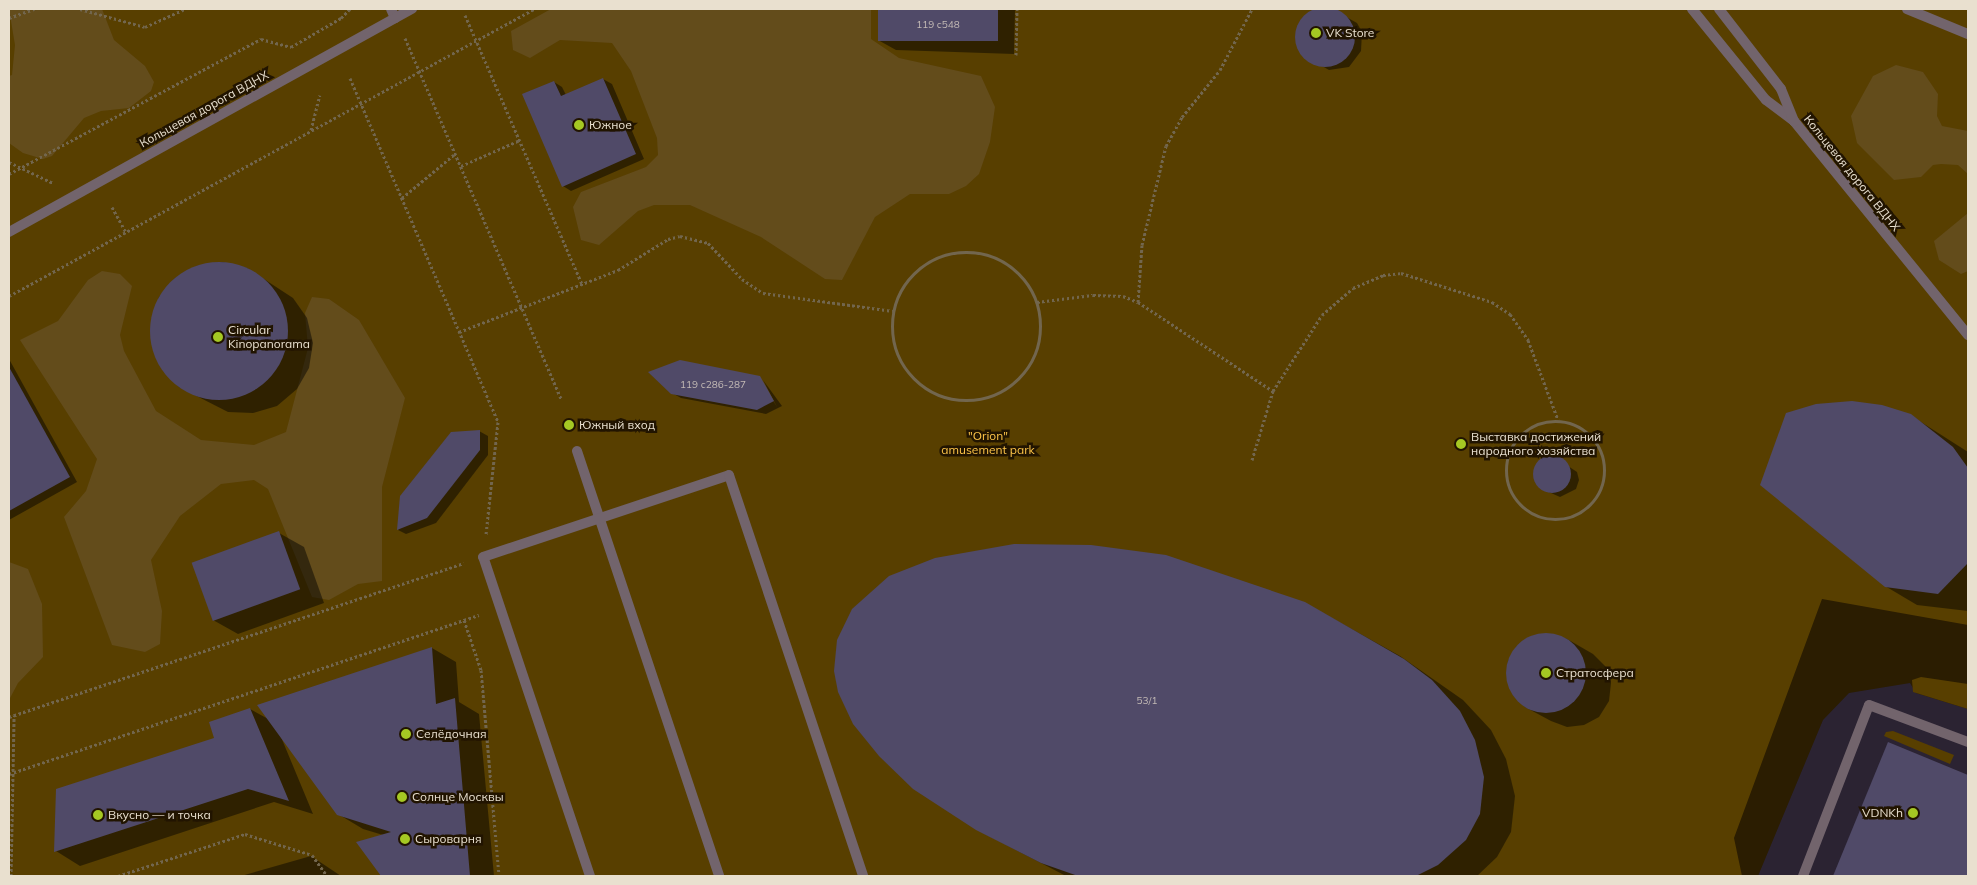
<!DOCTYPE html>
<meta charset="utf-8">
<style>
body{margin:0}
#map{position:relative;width:1977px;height:885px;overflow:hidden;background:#2b1d01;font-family:Mulish,sans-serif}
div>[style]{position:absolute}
.commercial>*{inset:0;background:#2b2332}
.green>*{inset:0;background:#583f00}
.forest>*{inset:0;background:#634c1b}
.shadow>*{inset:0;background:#0007}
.building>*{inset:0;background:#504a68;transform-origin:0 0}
.round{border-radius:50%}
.path>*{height:3px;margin-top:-1.5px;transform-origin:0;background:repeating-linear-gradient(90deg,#72664e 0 2.5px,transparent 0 5px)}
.path>.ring{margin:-1.5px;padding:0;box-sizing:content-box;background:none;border:3px solid #72664e;border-radius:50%}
.service>*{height:10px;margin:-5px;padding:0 5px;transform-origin:5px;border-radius:5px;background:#72646c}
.minor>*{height:10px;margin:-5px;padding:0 5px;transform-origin:5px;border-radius:5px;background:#72646c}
.dots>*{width:14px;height:14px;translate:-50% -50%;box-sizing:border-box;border:2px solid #211400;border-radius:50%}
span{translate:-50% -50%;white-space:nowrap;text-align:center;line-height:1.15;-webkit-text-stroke:5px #211400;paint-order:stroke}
.number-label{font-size:10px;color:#c3bab5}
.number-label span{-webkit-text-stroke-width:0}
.poi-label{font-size:12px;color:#e9e0cf}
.left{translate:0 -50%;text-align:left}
.right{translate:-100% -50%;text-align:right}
.street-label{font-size:12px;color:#e9e0cf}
.park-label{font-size:12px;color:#fdc448}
.frame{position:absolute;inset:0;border:10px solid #e9e0cf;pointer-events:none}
</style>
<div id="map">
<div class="commercial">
<div style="clip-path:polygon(1910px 683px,1916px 693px,1968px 709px,1968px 876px,1758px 876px,1823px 720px,1849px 693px)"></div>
</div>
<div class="green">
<div style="clip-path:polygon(9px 9px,1968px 9px,1968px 625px,1822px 599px,1734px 838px,1742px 876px,9px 876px)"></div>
<div style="clip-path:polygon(1921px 677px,1968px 684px,1968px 709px,1913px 692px,1912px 680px)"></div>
<div style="clip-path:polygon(1893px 731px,1954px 755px,1950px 764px,1884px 736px,1886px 732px)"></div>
</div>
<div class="forest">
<div style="clip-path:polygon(9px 9px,102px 9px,114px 40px,145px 66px,154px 82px,151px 91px,129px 108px,101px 111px,84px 118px,52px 156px,43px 159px,23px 153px,9px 143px,9px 76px,12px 75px,15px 45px)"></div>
<div style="clip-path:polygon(551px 9px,871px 9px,871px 39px,899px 58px,981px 76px,995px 107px,990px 142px,979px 174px,966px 186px,949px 194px,910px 194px,875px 217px,842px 280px,825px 279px,761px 237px,690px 205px,654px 205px,638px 211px,599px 245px,581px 240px,573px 207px,581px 192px,646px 167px,658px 155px,657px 138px,631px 71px,612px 43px,560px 40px,530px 58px,513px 50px,511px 31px)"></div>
<div style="clip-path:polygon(1896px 65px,1923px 72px,1938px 94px,1937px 116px,1942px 126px,1968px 131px,1968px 174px,1958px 165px,1941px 164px,1933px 165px,1921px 177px,1894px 180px,1857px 143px,1851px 116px,1873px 76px)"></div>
<div style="clip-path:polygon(1968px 213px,1968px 271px,1961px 274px,1939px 260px,1934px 241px)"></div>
<div style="clip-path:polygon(102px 271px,120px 274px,132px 286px,120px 335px,124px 351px,156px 411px,201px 440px,254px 445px,286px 432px,308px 348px,305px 313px,312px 297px,329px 299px,359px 320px,405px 398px,382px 487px,382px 581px,358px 584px,329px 600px,312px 597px,268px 489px,254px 480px,221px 484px,180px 516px,151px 560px,162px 611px,160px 644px,145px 652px,112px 645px,64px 517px,86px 491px,97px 459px,20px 340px,58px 321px,88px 280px)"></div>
<div style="clip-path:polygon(9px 562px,28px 569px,42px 604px,43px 657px,18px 683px,9px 700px)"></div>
</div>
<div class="shadow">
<div style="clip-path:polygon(879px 9px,1015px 9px,1014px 54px,896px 50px,878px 40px)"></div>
<div style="clip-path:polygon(1318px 9px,1332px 9px,1357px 23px,1362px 32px,1361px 51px,1349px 67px,1329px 70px,1303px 55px,1296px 36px,1303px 17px)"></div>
<div style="clip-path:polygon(603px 79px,612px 84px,644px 159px,571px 191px,563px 186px,554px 82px,562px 87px,566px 95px)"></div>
<div style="clip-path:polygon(222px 262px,247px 268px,293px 298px,307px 318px,313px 343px,309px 368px,297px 389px,277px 406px,253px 413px,228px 412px,179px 387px,162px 369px,152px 346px,151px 321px,159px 297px,175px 278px,197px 266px)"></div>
<div style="clip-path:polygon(9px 359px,77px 482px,9px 520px)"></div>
<div style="clip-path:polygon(759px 377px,777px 407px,763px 380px,782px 406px,766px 414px,681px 398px,672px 393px)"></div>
<div style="clip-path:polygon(1910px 415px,1968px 452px,1968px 611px,1917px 605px,1885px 586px)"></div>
<div style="clip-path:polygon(479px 431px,488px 436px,488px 455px,436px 523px,406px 534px,398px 530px)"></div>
<div style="clip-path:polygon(1553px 456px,1577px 472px,1579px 480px,1576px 489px,1560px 497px,1542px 489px,1536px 482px,1537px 464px)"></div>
<div style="clip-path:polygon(279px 533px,304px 547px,324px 603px,238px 634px,213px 620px,193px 563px)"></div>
<div style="clip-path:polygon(1305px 603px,1400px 656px,1463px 700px,1491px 730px,1506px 759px,1515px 796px,1511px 832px,1497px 857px,1477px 876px,1066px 876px,976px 829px)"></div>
<div style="clip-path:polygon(1550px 634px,1567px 639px,1593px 654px,1605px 666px,1611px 683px,1609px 701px,1599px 717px,1584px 725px,1567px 727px,1551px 721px,1525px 707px,1513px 695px,1507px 678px,1508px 661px,1517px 646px,1532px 636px)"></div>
<div style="clip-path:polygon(432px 648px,456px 662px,459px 702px,479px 714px,494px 876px,383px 876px,358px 842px,383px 835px,363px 829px,338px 814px,281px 737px,313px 814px,274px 802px,80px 866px,56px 851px,216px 739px,250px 709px,270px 720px)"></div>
<div style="clip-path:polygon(1888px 744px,1968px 776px,1968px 876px,1834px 876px)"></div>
<div style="clip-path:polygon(311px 856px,341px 876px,241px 876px)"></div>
</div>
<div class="building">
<div class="round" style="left:1295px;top:7px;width:60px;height:60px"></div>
<div style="left:878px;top:9px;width:120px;height:32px"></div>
<div style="clip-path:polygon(603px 78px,636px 154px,562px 187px,522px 94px,554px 81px,561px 96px)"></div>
<div class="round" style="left:150px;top:262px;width:138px;height:138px"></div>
<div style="clip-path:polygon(680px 360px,760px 376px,774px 401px,757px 410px,671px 394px,648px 372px)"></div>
<div style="clip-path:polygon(9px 367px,70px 477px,9px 511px)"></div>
<div style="clip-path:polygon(1852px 401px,1882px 405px,1911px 414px,1953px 447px,1968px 468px,1968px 563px,1938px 594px,1885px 587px,1760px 485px,1786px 413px,1816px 404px)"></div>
<div style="clip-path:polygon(480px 430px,480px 450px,427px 518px,397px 530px,400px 496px,451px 432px)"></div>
<div class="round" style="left:1533px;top:455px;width:38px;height:38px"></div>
<div style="left:279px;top:531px;width:62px;height:93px;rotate:70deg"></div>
<div style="clip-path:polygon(1014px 544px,1091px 545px,1166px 555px,1305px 602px,1404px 659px,1432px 680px,1460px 711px,1475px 740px,1484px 777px,1480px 814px,1466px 840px,1438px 865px,1416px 876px,1078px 876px,1041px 863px,976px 830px,913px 789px,879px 756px,853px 724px,838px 692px,834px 671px,837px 640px,852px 609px,889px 576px,935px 558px)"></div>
<div class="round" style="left:1506px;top:633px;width:80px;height:80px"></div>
<div style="clip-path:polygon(432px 647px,436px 704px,455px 698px,470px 876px,381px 876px,356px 842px,391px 832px,337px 815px,257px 705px)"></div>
<div style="clip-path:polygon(250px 708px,289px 801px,248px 789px,54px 852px,56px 789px,214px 738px,209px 722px)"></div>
<div style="clip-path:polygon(1888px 742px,1968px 775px,1968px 876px,1833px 876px)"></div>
</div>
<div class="path">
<div style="left:80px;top:9px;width:67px;rotate:15.5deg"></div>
<div style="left:145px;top:27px;width:44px;rotate:-24.2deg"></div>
<div style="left:465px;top:15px;width:293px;rotate:66.5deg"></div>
<div style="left:9px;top:18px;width:27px;rotate:-20deg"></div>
<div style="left:405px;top:38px;width:393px;rotate:66.6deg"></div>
<div style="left:1016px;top:55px;width:46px;rotate:-88.8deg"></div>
<div style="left:350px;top:78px;width:374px;rotate:66.7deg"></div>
<div style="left:498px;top:422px;width:113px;rotate:96.1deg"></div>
<div style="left:311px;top:130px;width:36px;rotate:-76deg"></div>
<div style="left:9px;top:162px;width:49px;rotate:25.5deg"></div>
<div style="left:461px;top:166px;width:64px;rotate:-23.8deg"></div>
<div style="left:9px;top:174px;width:286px;rotate:-28.2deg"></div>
<div style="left:261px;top:39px;width:31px;rotate:15deg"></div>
<div style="left:291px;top:47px;width:58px;rotate:-30.1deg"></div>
<div style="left:341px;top:18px;width:13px;rotate:-45deg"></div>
<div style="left:402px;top:198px;width:70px;rotate:-39.8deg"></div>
<div style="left:112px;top:207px;width:29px;rotate:61deg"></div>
<div class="ring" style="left:892px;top:252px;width:145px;height:145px"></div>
<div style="left:9px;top:296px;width:598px;rotate:-28.66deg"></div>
<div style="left:1037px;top:302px;width:56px;rotate:-7.1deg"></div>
<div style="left:1093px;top:295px;width:30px;rotate:2deg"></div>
<div style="left:1123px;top:296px;width:16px;rotate:22deg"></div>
<div style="left:1138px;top:302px;width:162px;rotate:33.4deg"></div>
<div style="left:1138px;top:302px;width:57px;rotate:-86deg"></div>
<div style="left:1142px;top:245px;width:102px;rotate:-76.4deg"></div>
<div style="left:1166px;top:146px;width:33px;rotate:-61deg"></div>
<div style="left:1182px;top:117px;width:60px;rotate:-51deg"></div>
<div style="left:1220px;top:70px;width:69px;rotate:-62.3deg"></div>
<div style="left:459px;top:332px;width:171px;rotate:-21.3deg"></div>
<div style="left:618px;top:270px;width:59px;rotate:-31.8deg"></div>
<div style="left:668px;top:239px;width:12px;rotate:-14deg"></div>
<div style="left:680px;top:236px;width:29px;rotate:14deg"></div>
<div style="left:708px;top:243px;width:50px;rotate:46.6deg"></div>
<div style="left:742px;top:279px;width:25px;rotate:34deg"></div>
<div style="left:763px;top:293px;width:131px;rotate:7.9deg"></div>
<div class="ring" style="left:1506px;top:421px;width:95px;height:95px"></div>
<div style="left:1252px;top:460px;width:72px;rotate:-73.1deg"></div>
<div style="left:1273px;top:391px;width:90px;rotate:-57.2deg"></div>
<div style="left:1322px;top:315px;width:41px;rotate:-41.1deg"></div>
<div style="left:1353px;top:288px;width:33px;rotate:-23deg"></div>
<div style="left:1383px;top:275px;width:18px;rotate:-6deg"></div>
<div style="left:1401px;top:273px;width:96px;rotate:17.7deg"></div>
<div style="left:1492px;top:302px;width:22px;rotate:34deg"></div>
<div style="left:1510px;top:314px;width:32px;rotate:55deg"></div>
<div style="left:1528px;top:340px;width:85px;rotate:69.4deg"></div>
<div style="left:464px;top:620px;width:53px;rotate:71.2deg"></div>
<div style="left:481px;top:670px;width:207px;rotate:85deg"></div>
<div style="left:9px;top:717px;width:480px;rotate:-18.7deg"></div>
<div style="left:9px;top:774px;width:496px;rotate:-18.7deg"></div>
<div style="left:11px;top:876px;width:161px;rotate:-88.9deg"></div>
<div style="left:118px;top:876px;width:134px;rotate:-18.3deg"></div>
<div style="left:245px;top:834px;width:70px;rotate:17.4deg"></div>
<div style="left:312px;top:855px;width:26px;rotate:54deg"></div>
</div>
<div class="service">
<div style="left:391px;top:9px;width:10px;rotate:66deg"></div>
<div style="left:577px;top:451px;width:448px;rotate:71.5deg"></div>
<div style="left:590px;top:876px;width:336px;rotate:-108.5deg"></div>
<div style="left:483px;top:557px;width:259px;rotate:-18.4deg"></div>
<div style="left:729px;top:475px;width:423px;rotate:71.5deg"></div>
<div style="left:1803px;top:876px;width:183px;rotate:-68.9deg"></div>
<div style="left:1869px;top:705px;width:106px;rotate:20.5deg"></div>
</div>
<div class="minor">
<div style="left:1692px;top:9px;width:117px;rotate:50.9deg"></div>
<div style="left:1766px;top:100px;width:35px;rotate:37deg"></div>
<div style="left:1794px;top:121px;width:276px;rotate:50.9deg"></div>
<div style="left:1719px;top:9px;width:101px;rotate:52.2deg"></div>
<div style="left:1781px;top:89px;width:35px;rotate:68deg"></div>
<div style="left:1907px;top:9px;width:66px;rotate:22.3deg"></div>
<div style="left:9px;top:232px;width:461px;rotate:-29deg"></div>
</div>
<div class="dots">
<div style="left:1316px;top:33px;background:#a5c823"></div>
<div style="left:579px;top:125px;background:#a5c823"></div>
<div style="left:218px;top:337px;background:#a5c823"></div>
<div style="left:569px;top:425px;background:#a5c823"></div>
<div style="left:1461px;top:444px;background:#a5c823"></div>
<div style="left:1546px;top:673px;background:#a5c823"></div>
<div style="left:406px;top:734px;background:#a5c823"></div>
<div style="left:402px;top:797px;background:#a5c823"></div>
<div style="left:1913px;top:813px;background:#a5c823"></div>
<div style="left:98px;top:815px;background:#a5c823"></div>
<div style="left:405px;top:839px;background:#a5c823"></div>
</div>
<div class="number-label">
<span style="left:938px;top:25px">119 с548</span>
<span style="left:713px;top:385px">119 с286-287</span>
<span style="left:1147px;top:701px">53/1</span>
</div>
<div class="poi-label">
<span class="left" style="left:1326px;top:33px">VK Store</span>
<span class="left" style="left:589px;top:125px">Южное</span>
<span class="left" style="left:228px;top:337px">Circular<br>Kinopanorama</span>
<span class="left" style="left:579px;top:425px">Южный вход</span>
<span class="left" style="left:1471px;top:444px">Выставка достижений<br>народного хозяйства</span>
<span class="left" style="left:1556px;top:673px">Стратосфера</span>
<span class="left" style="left:416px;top:734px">Селёдочная</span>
<span class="left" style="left:412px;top:797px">Солнце Москвы</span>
<span class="right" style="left:1903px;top:813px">VDNKh</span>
<span class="left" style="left:108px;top:815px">Вкусно — и точка</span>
<span class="left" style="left:415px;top:839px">Сыроварня</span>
</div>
<div class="street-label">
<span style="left:204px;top:109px;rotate:-29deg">Кольцевая дорога ВДНХ</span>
<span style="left:1852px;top:173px;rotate:51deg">Кольцевая дорога ВДНХ</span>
</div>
<div class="park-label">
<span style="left:988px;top:443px">"Orion"<br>amusement park</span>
</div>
<div class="frame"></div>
</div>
